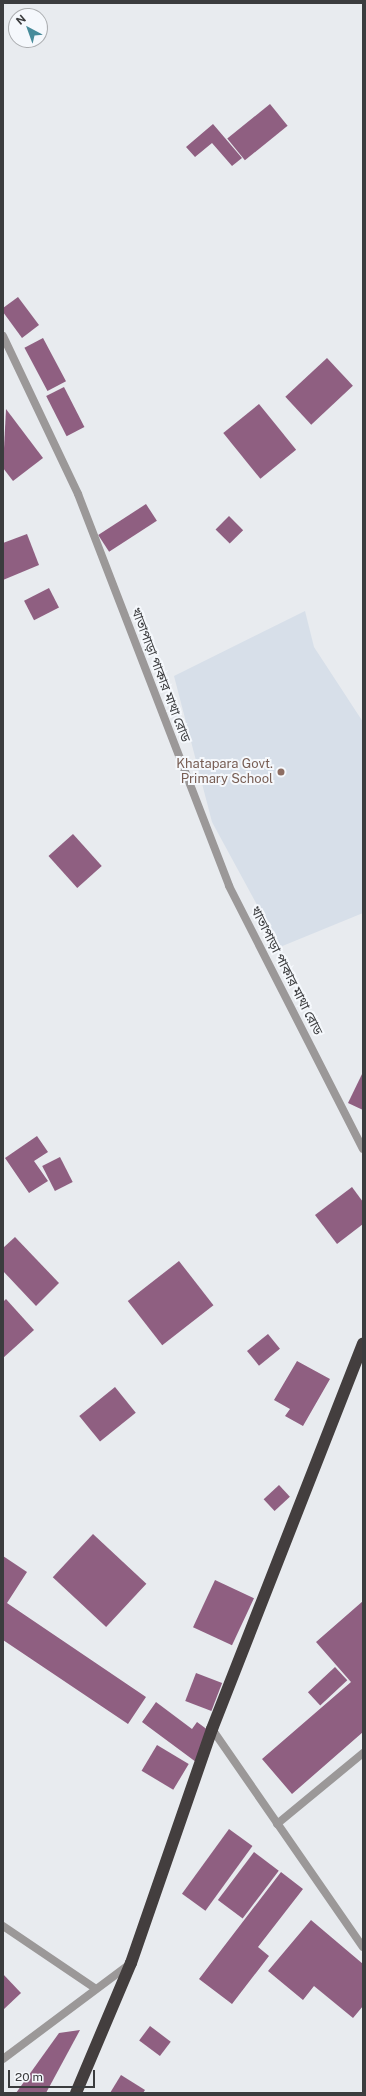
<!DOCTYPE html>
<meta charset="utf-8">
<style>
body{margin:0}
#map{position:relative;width:366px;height:2096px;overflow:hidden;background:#e8ebef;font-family:"Public Sans","Noto Sans Bengali",sans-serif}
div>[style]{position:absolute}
.built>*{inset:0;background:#d7dfe9}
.building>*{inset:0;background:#8f5f81;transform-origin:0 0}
.lane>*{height:8px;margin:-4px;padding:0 4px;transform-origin:4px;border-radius:4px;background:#9b9898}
.street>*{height:8px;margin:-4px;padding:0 4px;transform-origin:4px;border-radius:4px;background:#9b9898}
.highway>*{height:12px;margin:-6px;padding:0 6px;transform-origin:6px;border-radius:6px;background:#433e3e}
.dots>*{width:11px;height:11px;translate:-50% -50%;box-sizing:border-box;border:2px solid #f5f8fc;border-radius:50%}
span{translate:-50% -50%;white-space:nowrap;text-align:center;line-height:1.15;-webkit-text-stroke:4px #f5f8fc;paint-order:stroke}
.street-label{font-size:13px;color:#3b3c3e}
.education-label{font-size:13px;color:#785e54}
.right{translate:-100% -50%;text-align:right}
.frame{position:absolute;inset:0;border:4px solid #3b3c3e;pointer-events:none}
.north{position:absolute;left:8px;top:8px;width:40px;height:40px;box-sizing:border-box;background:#f5f8fc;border:1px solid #abadb0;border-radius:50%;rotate:319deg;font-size:11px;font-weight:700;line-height:16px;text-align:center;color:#3b3c3e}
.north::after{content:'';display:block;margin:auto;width:14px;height:18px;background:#478b9a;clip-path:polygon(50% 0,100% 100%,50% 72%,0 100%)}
.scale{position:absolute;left:8px;top:2070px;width:87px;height:18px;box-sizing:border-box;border:2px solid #3b3c3e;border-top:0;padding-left:5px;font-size:12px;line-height:14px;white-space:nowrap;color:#3b3c3e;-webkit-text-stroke:3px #f5f8fc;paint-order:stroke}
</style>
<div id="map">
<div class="built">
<div style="clip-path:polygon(305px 611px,314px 647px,363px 722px,363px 913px,280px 947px,212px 822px,174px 676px)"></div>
</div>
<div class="building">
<div style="left:270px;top:104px;width:28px;height:55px;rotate:51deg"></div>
<div style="clip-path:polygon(213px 124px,242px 158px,232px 166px,212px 143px,195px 157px,186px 147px)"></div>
<div style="clip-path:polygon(18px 297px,39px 325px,22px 338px,3px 312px,3px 308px)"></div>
<div style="left:43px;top:338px;width:49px;height:21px;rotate:62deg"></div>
<div style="left:327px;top:358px;width:38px;height:57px;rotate:47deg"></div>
<div style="left:64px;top:387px;width:45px;height:20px;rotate:63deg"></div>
<div style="left:259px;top:404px;width:59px;height:46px;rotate:51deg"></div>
<div style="clip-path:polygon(6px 409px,43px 458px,13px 481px,3px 468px)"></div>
<div style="left:146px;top:504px;width:20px;height:57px;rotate:57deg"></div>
<div style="left:229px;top:516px;width:20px;height:19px;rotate:45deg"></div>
<div style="clip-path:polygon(27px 534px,39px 565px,3px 580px,3px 543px)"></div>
<div style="left:49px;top:588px;width:22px;height:28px;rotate:63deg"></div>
<div style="left:73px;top:834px;width:43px;height:33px;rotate:48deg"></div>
<div style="clip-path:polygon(363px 1072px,363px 1110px,348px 1103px)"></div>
<div style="clip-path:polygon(37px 1136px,48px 1152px,34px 1161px,48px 1181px,29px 1193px,5px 1158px)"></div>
<div style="left:60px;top:1157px;width:28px;height:20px;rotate:63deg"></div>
<div style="clip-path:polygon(352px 1187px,363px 1202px,363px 1224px,337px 1244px,315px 1215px)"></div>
<div style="clip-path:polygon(15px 1237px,59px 1283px,36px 1306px,3px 1271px,3px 1248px)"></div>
<div style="left:179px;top:1261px;width:56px;height:65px;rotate:52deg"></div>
<div style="clip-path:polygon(6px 1299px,34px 1330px,3px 1358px,3px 1302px)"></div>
<div style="left:268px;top:1334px;width:19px;height:27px;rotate:51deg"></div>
<div style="clip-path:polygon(297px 1361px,330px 1379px,303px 1426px,285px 1416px,290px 1409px,274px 1400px)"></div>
<div style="left:115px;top:1387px;width:33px;height:46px;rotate:51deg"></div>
<div style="left:279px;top:1485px;width:16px;height:21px;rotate:47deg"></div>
<div style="left:93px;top:1534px;width:73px;height:59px;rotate:43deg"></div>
<div style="clip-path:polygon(3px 1556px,27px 1572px,7px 1603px,146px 1697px,128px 1724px,3px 1640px)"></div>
<div style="left:215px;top:1580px;width:43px;height:52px;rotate:25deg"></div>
<div style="clip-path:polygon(363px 1601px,363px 1732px,292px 1794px,262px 1759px,351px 1682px,316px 1642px)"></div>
<div style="left:335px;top:1667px;width:18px;height:37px;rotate:47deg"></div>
<div style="left:196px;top:1673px;width:28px;height:30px;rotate:21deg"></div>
<div style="clip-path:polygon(156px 1702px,192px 1729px,197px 1722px,216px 1736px,196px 1762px,142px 1722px)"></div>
<div style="left:157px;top:1745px;width:37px;height:30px;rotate:31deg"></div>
<div style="left:229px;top:1829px;width:29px;height:80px;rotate:36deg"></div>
<div style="left:254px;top:1852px;width:31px;height:60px;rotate:37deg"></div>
<div style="clip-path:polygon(281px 1872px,303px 1889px,258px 1947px,269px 1956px,232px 2004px,199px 1979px)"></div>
<div style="clip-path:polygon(311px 1920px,363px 1964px,363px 2006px,353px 2018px,314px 1986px,303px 2000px,268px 1971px)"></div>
<div style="clip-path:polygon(3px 1974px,21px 1993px,3px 2010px)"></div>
<div style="left:150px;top:2026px;width:26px;height:18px;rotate:37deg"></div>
<div style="clip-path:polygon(80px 2030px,46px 2093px,16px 2093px,59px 2033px)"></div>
<div style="clip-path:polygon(121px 2075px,145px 2090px,143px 2093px,110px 2093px)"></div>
</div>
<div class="lane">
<div style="left:212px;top:1729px;width:265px;rotate:55.3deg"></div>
<div style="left:277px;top:1824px;width:112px;rotate:-39.5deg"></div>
</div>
<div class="street">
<div style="left:3px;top:336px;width:175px;rotate:64.6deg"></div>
<div style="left:78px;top:494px;width:420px;rotate:68.9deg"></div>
<div style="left:229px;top:886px;width:295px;rotate:63deg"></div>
<div style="left:3px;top:1926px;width:112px;rotate:34.1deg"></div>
<div style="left:3px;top:2059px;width:159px;rotate:-36.8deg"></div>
</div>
<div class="highway">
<div style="left:76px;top:2093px;width:141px;rotate:-67.1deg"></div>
<div style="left:131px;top:1963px;width:248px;rotate:-70.9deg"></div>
<div style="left:212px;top:1729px;width:414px;rotate:-68.6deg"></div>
</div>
<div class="dots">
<div style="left:281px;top:772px;background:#8d6e63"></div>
</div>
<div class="street-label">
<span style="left:160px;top:675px;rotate:69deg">খাতাপাড়া পাকার মাথা রোড</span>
<span style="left:286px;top:971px;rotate:63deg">খাতাপাড়া পাকার মাথা রোড</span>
</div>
<div class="education-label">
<span class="right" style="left:273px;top:772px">Khatapara Govt.<br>Primary School</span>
</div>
<div class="frame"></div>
<div class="north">N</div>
<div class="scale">20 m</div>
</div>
